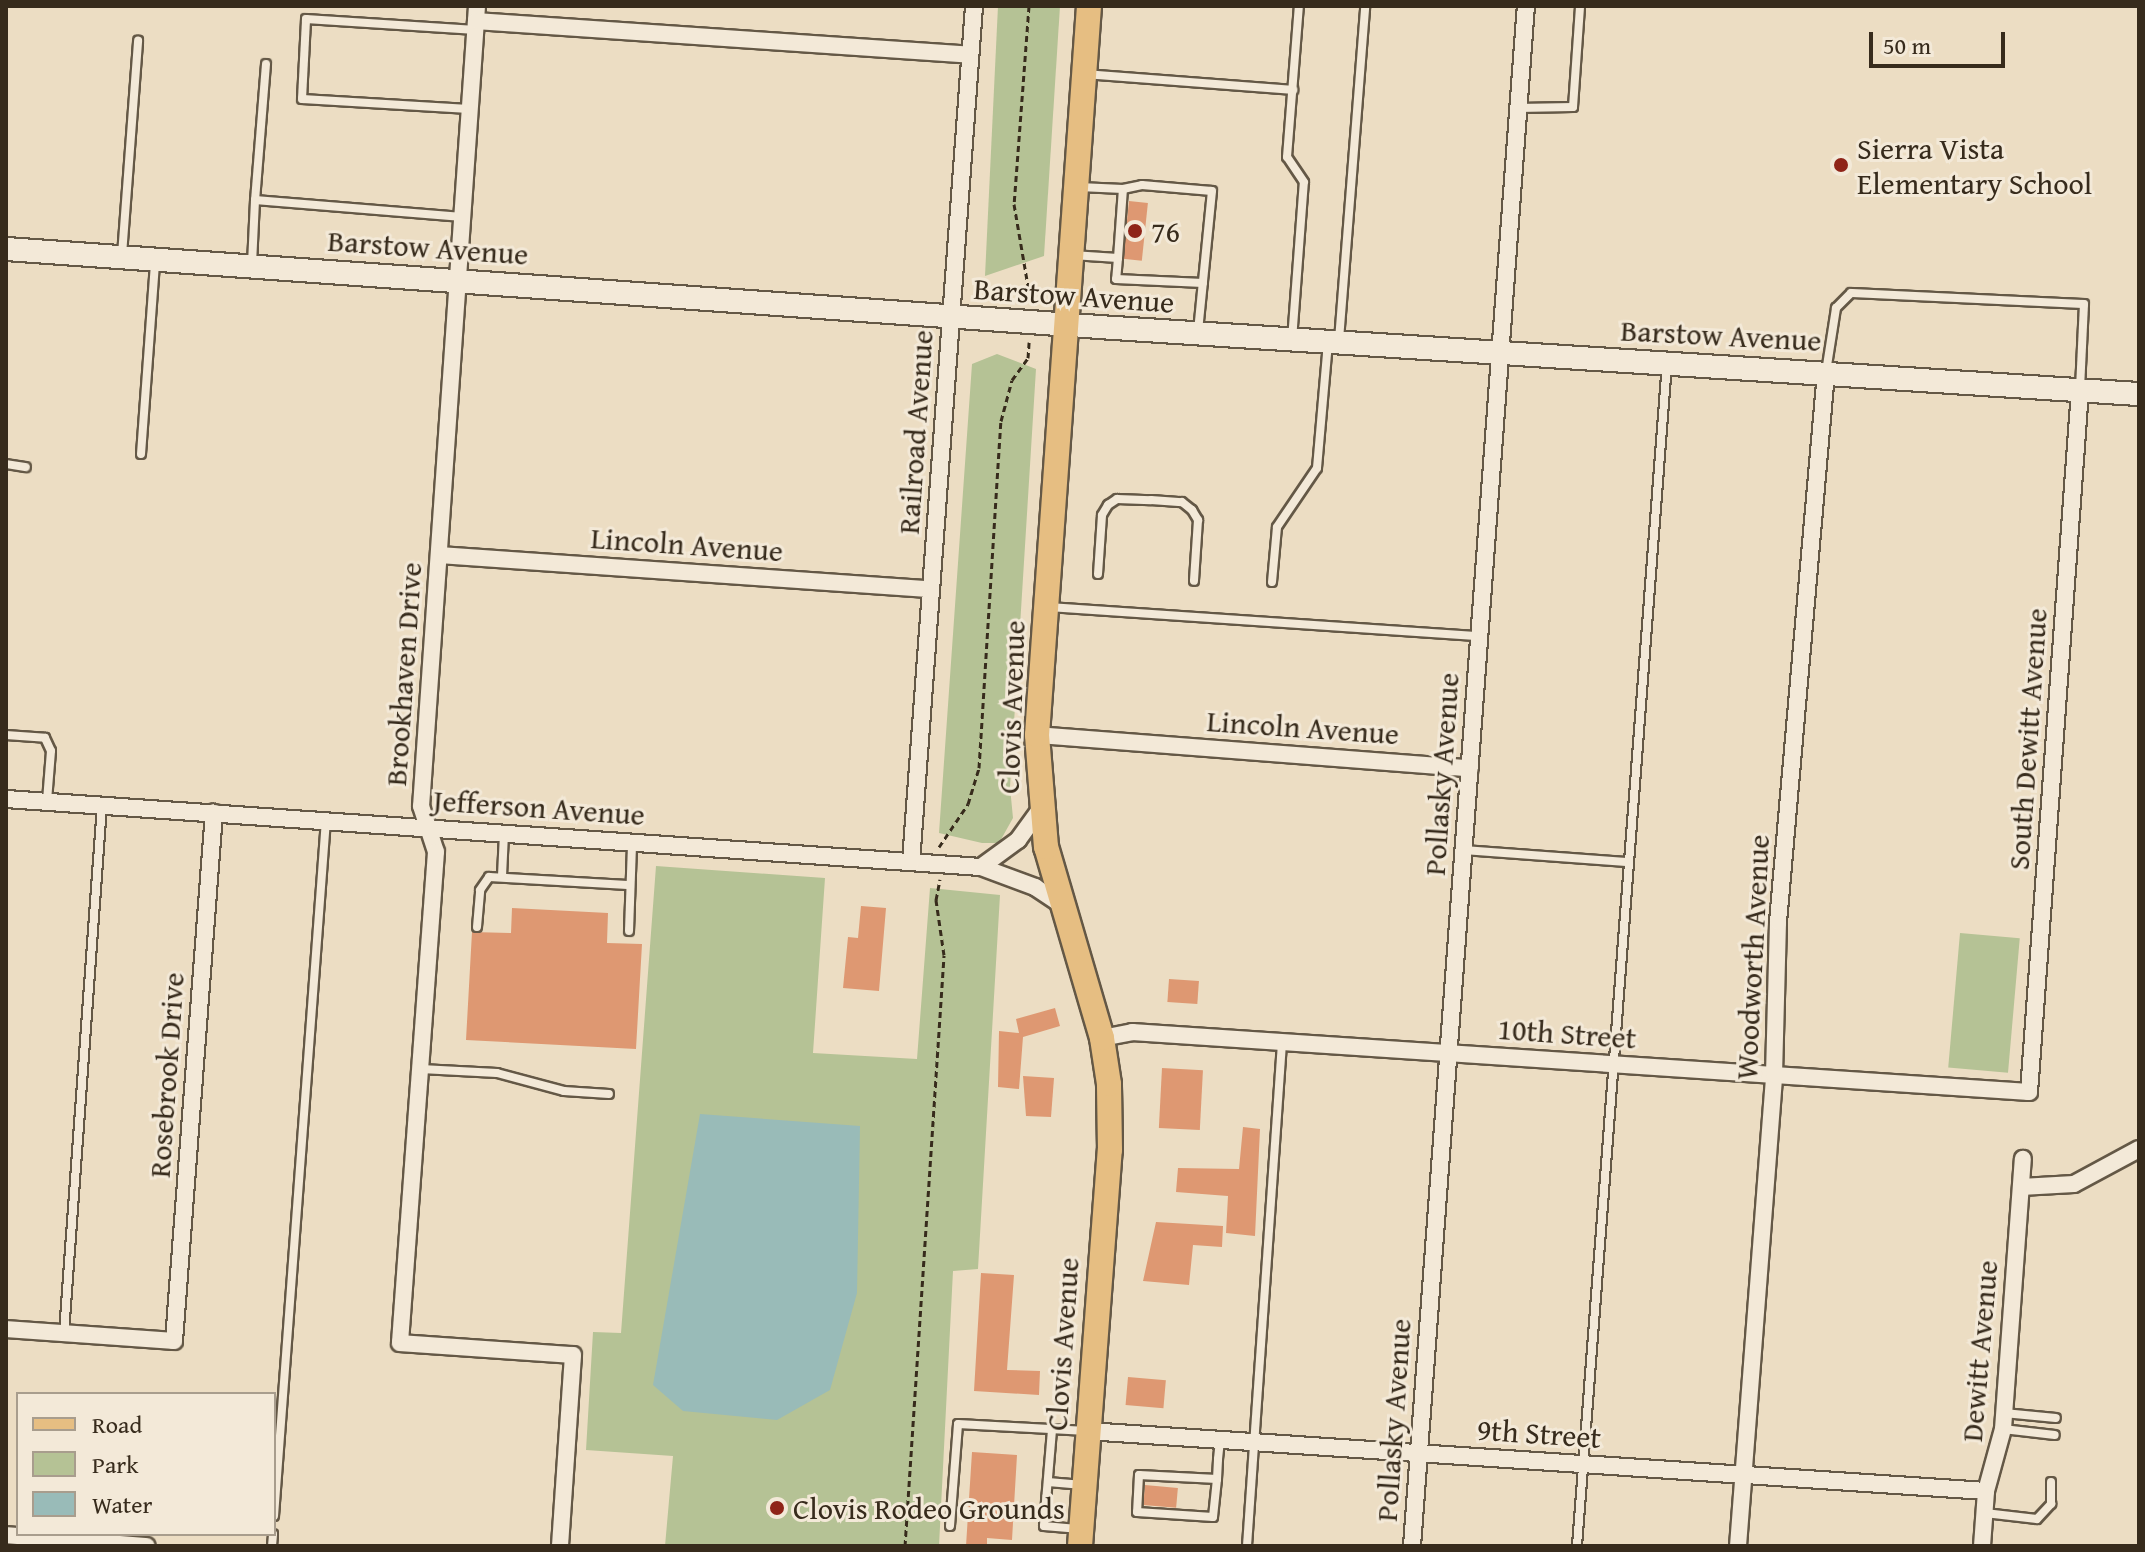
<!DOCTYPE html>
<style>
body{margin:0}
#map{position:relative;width:2145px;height:1552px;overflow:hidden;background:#ecddc3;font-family:"Gentium Book Plus",serif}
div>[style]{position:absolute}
.green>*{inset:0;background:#b5c295;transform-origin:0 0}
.water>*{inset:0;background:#99bbb8}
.building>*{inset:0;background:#de9872;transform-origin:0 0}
.path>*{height:3px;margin-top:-1.5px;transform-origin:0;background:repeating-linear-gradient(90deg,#372b1c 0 6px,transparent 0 10px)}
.roads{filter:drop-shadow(2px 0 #645846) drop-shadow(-2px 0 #645846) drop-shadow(0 2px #645846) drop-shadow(0 -2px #645846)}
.service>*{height:8px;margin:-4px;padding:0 4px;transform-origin:4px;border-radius:4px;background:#f3e9d8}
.minor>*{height:16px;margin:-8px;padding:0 8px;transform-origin:8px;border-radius:8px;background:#f3e9d8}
.secondary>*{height:22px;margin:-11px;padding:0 11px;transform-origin:11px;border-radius:11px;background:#f3e9d8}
.primary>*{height:24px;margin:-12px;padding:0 12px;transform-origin:12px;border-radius:12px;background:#e6be82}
.dots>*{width:22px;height:22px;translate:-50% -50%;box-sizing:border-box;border:4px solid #f3e9d8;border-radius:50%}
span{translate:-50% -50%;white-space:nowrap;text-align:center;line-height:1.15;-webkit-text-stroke:6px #f3e9d8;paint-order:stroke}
.poi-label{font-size:30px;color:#372b1c}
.left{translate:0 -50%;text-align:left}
.street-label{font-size:30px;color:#372b1c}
.frame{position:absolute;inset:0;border:8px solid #372b1c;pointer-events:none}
.legend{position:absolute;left:16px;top:1392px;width:260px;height:144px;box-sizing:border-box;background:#f3e9d8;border:2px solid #a89d8d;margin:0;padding:10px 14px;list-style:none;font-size:24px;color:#372b1c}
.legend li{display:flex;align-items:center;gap:16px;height:40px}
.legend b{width:40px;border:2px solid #a89d8d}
.scale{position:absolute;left:1869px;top:32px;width:136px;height:36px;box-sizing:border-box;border:4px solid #372b1c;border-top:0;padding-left:10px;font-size:24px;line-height:28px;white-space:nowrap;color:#372b1c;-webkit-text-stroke:6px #f3e9d8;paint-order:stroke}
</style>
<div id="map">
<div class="green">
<div style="clip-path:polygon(998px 6px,1060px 6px,1044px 256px,985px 276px)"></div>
<div style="clip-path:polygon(997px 354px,1036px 369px,1010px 787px,1013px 818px,999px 843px,982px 843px,939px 833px,972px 364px)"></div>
<div style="clip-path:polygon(656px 866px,825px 878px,813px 1053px,917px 1059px,930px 888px,1000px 895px,978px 1269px,953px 1271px,939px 1546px,665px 1546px,673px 1456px,586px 1450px,593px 1332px,621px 1333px)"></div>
<div style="left:1960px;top:933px;width:60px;height:135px;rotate:5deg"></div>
</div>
<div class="water">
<div style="clip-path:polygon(700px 1114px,860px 1126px,857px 1293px,830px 1390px,777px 1420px,683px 1411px,653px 1385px)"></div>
</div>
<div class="building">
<div style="left:1129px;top:201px;width:19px;height:58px;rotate:6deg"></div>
<div style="clip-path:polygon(861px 906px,886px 908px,879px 991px,843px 988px,848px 937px,858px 938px)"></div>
<div style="clip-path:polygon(512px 908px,608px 913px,607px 943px,642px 944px,636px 1049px,466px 1040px,472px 932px,511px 933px)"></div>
<div style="left:1169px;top:979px;width:30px;height:23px;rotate:4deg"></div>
<div style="clip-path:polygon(1055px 1008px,1060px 1026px,1023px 1037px,1019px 1089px,998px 1087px,999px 1031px,1019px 1033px,1016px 1019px)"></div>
<div style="left:1162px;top:1068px;width:41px;height:60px;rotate:3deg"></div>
<div style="clip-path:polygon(1023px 1076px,1054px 1078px,1051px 1117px,1026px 1116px)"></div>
<div style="clip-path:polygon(1243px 1127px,1260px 1129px,1255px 1236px,1226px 1233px,1228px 1196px,1176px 1192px,1178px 1168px,1239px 1169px)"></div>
<div style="clip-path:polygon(1156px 1222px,1223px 1226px,1222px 1247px,1193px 1245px,1189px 1285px,1143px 1281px)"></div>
<div style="clip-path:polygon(981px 1273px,1014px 1275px,1007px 1370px,1040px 1371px,1039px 1395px,974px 1391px)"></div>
<div style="left:1128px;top:1377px;width:38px;height:28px;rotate:5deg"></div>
<div style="clip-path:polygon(972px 1452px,1017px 1455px,1012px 1540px,987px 1538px,987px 1546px,966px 1546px)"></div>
<div style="left:1145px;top:1485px;width:33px;height:20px;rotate:5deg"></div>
</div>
<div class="path">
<div style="left:1029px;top:6px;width:199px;rotate:94.3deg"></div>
<div style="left:1014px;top:204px;width:100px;rotate:80.3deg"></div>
<div style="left:939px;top:847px;width:52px;rotate:-56deg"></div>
<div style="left:968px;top:804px;width:38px;rotate:-73deg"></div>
<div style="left:979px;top:768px;width:348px;rotate:-86.4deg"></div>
<div style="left:1001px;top:421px;width:42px;rotate:-75deg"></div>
<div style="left:1012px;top:380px;width:27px;rotate:-54deg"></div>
<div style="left:1028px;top:358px;width:16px;rotate:-86deg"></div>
<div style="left:905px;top:1546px;width:592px;rotate:-86.22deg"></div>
<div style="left:944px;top:955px;width:56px;rotate:-98.3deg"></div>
<div style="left:936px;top:900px;width:21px;rotate:-79deg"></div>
</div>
<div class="roads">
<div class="service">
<div style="left:266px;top:64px;width:136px;rotate:94.6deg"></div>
<div style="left:255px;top:200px;width:208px;rotate:4.7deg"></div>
<div style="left:1085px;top:74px;width:209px;rotate:4.4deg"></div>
<div style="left:1518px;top:108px;width:55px;rotate:-1deg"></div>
<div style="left:1573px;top:107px;width:101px;rotate:-86deg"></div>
<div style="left:469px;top:109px;width:167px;rotate:-176.6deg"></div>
<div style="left:302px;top:99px;width:80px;rotate:-87.1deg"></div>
<div style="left:306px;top:19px;width:170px;rotate:3.7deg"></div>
<div style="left:1123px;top:189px;width:19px;rotate:-12deg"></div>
<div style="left:1142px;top:185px;width:70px;rotate:4.9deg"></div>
<div style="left:1212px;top:191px;width:141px;rotate:95.7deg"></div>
<div style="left:122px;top:255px;width:215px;rotate:-85.7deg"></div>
<div style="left:1072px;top:255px;width:46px;rotate:3.7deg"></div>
<div style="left:1118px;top:258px;width:69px;rotate:-85.9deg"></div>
<div style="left:1123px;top:189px;width:44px;rotate:-177.4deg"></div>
<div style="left:1118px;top:258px;width:21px;rotate:95deg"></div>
<div style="left:1116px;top:279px;width:87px;rotate:2.6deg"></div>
<div style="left:252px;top:264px;width:64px;rotate:-87.3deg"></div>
<div style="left:1292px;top:340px;width:158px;rotate:-85.7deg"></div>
<div style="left:1304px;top:182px;width:30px;rotate:-124deg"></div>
<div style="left:1287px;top:157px;width:151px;rotate:-85.5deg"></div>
<div style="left:1339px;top:340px;width:335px;rotate:-85.5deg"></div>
<div style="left:1826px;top:372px;width:65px;rotate:-81.1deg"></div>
<div style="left:1836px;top:308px;width:21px;rotate:-45deg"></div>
<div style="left:1851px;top:293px;width:233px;rotate:2.7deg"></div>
<div style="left:2084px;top:304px;width:85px;rotate:92.7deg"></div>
<div style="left:141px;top:454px;width:192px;rotate:-85.8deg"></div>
<div style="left:6px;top:464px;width:20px;rotate:9deg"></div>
<div style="left:1098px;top:574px;width:59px;rotate:-86.1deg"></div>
<div style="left:1102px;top:515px;width:12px;rotate:-59deg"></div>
<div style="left:1108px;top:505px;width:11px;rotate:-34deg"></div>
<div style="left:1117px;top:499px;width:34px;rotate:2deg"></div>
<div style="left:1151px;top:500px;width:31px;rotate:4deg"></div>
<div style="left:1182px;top:502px;width:13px;rotate:39deg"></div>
<div style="left:1192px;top:510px;width:12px;rotate:59deg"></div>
<div style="left:1198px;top:520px;width:61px;rotate:93.8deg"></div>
<div style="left:1272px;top:582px;width:55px;rotate:-84.8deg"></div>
<div style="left:1277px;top:527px;width:71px;rotate:-55.9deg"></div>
<div style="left:1317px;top:468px;width:125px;rotate:-85deg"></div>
<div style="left:1049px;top:607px;width:431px;rotate:3.9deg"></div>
<div style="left:6px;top:735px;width:39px;rotate:4deg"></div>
<div style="left:45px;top:738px;width:14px;rotate:65deg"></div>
<div style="left:51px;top:751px;width:50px;rotate:94.6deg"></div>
<div style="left:1464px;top:850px;width:162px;rotate:4.2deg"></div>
<div style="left:502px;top:876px;width:43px;rotate:-87.3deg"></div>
<div style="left:477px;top:927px;width:37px;rotate:-85deg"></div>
<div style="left:480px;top:890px;width:16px;rotate:-55deg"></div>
<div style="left:489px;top:877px;width:139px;rotate:3.3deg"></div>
<div style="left:629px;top:931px;width:88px;rotate:-88deg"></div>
<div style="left:421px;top:1069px;width:76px;rotate:3deg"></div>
<div style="left:497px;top:1073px;width:69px;rotate:15deg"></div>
<div style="left:564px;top:1091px;width:45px;rotate:3.8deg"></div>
<div style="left:64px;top:1333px;width:529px;rotate:-85.88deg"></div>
<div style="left:2004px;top:1413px;width:52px;rotate:5.5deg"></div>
<div style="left:2003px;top:1429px;width:52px;rotate:6.6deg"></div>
<div style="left:1052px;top:1430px;width:96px;rotate:94.8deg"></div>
<div style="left:1044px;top:1526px;width:36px;rotate:5deg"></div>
<div style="left:1217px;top:1479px;width:78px;rotate:-177.1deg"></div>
<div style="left:1139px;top:1475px;width:37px;rotate:93deg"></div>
<div style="left:1137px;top:1512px;width:76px;rotate:3.8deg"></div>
<div style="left:1213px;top:1517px;width:38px;rotate:-84deg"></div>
<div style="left:1217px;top:1479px;width:20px;rotate:-87deg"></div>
<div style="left:1218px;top:1459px;width:19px;rotate:-84deg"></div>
<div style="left:1048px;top:1482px;width:35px;rotate:5deg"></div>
<div style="left:1985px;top:1513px;width:52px;rotate:6.6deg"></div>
<div style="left:2037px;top:1519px;width:21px;rotate:-47deg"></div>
<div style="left:2051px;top:1504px;width:22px;rotate:-90deg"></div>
<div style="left:274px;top:1516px;width:698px;rotate:-85.73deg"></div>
<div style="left:950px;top:1526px;width:102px;rotate:-85.5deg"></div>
<div style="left:958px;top:1424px;width:129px;rotate:3.1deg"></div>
<div style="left:272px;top:1546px;width:12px;rotate:-85deg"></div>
<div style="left:1247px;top:1546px;width:504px;rotate:-86.02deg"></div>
<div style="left:1577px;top:1546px;width:1186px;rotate:-85.65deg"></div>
</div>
<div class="minor">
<div style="left:477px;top:6px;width:802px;rotate:94deg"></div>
<div style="left:421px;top:806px;width:48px;rotate:71.9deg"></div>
<div style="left:436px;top:852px;width:492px;rotate:94.2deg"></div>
<div style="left:400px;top:1343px;width:173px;rotate:4deg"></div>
<div style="left:573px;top:1355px;width:191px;rotate:93.9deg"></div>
<div style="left:476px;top:21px;width:495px;rotate:3.9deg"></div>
<div style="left:440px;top:555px;width:492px;rotate:4deg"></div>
<div style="left:1037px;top:735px;width:434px;rotate:4.4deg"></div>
<div style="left:6px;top:799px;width:977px;rotate:3.99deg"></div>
<div style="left:981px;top:867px;width:58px;rotate:20.3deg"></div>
<div style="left:1035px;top:887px;width:29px;rotate:34deg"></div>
<div style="left:911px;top:862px;width:858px;rotate:-85.79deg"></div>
<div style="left:981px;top:867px;width:46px;rotate:-36.1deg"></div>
<div style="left:1018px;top:840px;width:37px;rotate:-54deg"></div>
<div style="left:1102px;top:1038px;width:31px;rotate:-11deg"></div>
<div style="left:1132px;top:1032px;width:899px;rotate:3.83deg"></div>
<div style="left:2029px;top:1092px;width:704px;rotate:-85.84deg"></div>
<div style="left:2021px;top:1187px;width:53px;rotate:-3.2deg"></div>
<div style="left:2074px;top:1184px;width:74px;rotate:-28.3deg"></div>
<div style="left:6px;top:1329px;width:168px;rotate:4.1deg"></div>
<div style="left:174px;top:1341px;width:530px;rotate:-85.67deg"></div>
<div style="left:1087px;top:1431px;width:901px;rotate:3.82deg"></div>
<div style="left:6px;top:1535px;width:141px;rotate:4.5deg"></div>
<div style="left:1412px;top:1546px;width:1544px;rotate:-85.77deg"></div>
<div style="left:1738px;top:1546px;width:472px;rotate:-85.6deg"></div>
<div style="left:1774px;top:1075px;width:153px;rotate:-88.5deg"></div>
<div style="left:1778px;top:922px;width:552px;rotate:-85.01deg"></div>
<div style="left:1982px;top:1546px;width:55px;rotate:-85.8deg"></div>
<div style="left:1986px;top:1491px;width:64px;rotate:-74.7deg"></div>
<div style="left:2003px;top:1429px;width:271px;rotate:-85.8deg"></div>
</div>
<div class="secondary">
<div style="left:6px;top:249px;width:1096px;rotate:4.08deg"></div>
<div style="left:1099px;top:327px;width:1042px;rotate:3.69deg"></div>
</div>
<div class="primary">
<div style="left:1080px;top:1546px;width:397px;rotate:-85.7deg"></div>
<div style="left:1110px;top:1150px;width:66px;rotate:-90.9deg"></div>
<div style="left:1109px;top:1084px;width:47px;rotate:-98.7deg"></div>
<div style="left:1102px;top:1038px;width:199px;rotate:-106.3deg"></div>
<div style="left:1046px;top:847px;width:112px;rotate:-94.6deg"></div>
<div style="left:1037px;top:735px;width:731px;rotate:-85.92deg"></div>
</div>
</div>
<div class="dots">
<div style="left:1841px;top:165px;background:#8f2418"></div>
<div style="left:1135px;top:231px;background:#8f2418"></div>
<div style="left:777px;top:1508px;background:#8f2418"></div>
</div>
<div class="poi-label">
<span class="left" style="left:1857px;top:165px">Sierra Vista<br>Elementary School</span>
<span class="left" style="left:1151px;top:231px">76</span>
<span class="left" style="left:793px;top:1508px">Clovis Rodeo Grounds</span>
</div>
<div class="street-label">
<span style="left:428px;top:247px;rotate:4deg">Barstow Avenue</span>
<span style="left:1074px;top:295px;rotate:4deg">Barstow Avenue</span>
<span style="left:1721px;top:335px;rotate:3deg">Barstow Avenue</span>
<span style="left:915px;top:432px;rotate:-86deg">Railroad Avenue</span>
<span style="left:687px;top:544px;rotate:4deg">Lincoln Avenue</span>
<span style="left:403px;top:674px;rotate:-86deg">Brookhaven Drive</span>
<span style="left:1011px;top:707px;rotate:-88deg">Clovis Avenue</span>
<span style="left:1303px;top:727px;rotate:4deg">Lincoln Avenue</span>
<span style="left:2027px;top:739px;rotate:-86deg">South Dewitt Avenue</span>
<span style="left:1441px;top:774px;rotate:-86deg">Pollasky Avenue</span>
<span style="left:539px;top:807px;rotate:4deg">Jefferson Avenue</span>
<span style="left:1752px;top:957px;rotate:-87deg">Woodworth Avenue</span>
<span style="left:1567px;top:1033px;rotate:4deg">10th Street</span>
<span style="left:166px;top:1075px;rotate:-86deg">Rosebrook Drive</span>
<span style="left:1062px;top:1344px;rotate:-86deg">Clovis Avenue</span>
<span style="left:1979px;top:1351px;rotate:-85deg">Dewitt Avenue</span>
<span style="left:1393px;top:1420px;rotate:-86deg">Pollasky Avenue</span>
<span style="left:1539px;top:1433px;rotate:4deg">9th Street</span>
</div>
<div class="frame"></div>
<ul class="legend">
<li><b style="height:10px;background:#e6be82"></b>Road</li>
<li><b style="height:22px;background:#b5c295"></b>Park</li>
<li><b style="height:22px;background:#99bbb8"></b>Water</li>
</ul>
<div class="scale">50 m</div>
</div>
